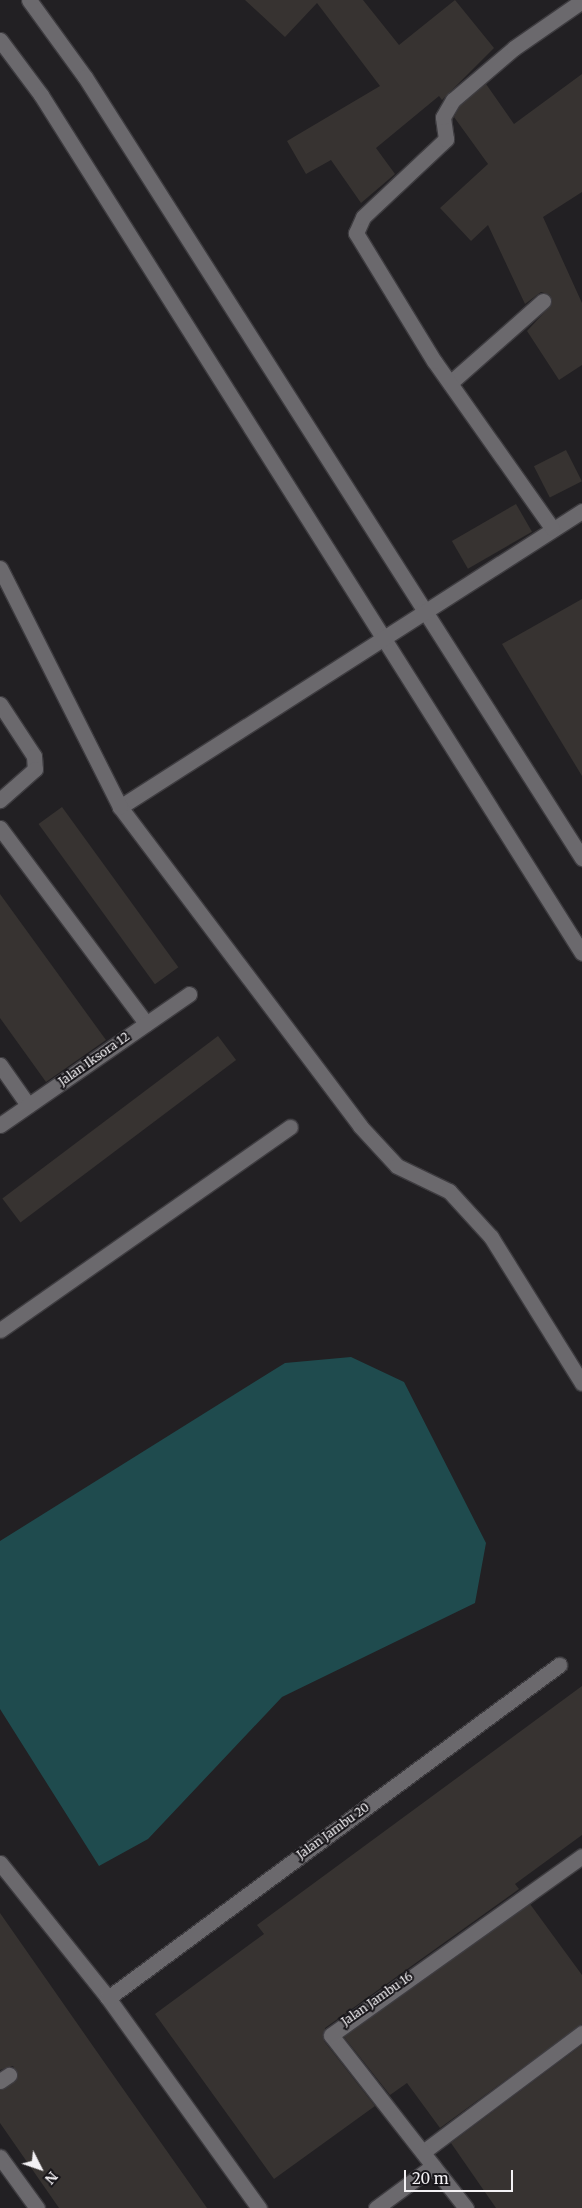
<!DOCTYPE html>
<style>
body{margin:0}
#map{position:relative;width:582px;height:2208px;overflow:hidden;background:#222023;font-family:Merriweather,serif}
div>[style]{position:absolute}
.water>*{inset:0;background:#1f4b4e}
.building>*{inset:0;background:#373331;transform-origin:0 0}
.roads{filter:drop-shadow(1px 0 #3e3c40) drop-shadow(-1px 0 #3e3c40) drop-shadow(0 1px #3e3c40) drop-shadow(0 -1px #3e3c40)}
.minor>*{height:15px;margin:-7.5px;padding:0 7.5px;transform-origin:7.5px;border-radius:7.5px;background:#6b696d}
span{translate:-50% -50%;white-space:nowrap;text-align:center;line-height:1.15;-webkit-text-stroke:4px #18161a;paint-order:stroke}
.street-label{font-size:12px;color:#f3f1f4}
.north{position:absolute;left:15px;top:2143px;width:50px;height:50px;-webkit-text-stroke:4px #18161a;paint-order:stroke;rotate:131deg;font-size:14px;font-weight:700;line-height:20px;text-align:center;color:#f3f1f4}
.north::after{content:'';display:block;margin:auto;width:18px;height:22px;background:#f3f1f4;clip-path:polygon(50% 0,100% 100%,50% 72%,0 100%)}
.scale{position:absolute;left:404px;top:2170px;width:109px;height:22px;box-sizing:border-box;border:2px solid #f3f1f4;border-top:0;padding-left:6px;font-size:15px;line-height:18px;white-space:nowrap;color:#f3f1f4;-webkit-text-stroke:4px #18161a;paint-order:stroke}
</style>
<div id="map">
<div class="water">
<div style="clip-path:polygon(351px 1357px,404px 1382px,486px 1543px,475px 1603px,282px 1697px,148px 1839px,99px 1866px,0 1709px,0 1541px,285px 1363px)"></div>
</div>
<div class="building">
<div style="clip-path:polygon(245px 0,363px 0,399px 45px,455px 0,494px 48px,442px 100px,439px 96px,376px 148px,395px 174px,361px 203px,331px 160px,306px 174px,287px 141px,380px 86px,317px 3px,285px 37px)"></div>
<div style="clip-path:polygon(582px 74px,582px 192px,543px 217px,582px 303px,582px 365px,559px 380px,527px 331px,552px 304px,550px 295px,541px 292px,525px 304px,488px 225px,471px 241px,440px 208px,488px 164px,454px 117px,460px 106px,486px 84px,514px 124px)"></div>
<div style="left:566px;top:450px;width:35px;height:36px;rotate:63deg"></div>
<div style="left:516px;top:504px;width:32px;height:74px;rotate:60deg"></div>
<div style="clip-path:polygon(582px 599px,582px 776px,502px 644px)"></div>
<div style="left:62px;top:807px;width:198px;height:29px;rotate:54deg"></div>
<div style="clip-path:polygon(0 894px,106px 1040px,46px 1082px,0 1018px)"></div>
<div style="left:218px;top:1036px;width:30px;height:270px;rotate:53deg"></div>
<div style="clip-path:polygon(582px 1686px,582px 1835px,515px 1884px,519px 1889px,325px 2028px,324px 2041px,375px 2106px,274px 2179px,155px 2014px,264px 1934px,257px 1925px)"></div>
<div style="clip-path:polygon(530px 1904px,582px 1975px,582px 2024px,440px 2128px,407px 2083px,390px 2095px,344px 2037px)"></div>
<div style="clip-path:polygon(0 1913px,109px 2069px,207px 2208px,59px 2208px,0 2123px,0 2090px,18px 2075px,13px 2066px,0 2070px)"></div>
<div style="clip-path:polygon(582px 2045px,582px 2208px,496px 2208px,451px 2143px)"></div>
</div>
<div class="roads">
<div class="minor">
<div style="left:29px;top:0;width:95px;rotate:54deg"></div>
<div style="left:85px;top:77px;width:926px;rotate:57.53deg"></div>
<div style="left:0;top:40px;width:69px;rotate:53.3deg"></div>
<div style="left:41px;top:95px;width:1014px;rotate:57.77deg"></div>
<div style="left:450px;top:383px;width:124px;rotate:-41.4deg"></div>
<div style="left:582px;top:511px;width:549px;rotate:147.35deg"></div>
<div style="left:120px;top:807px;width:399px;rotate:53deg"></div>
<div style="left:360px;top:1126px;width:54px;rotate:47.2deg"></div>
<div style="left:397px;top:1166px;width:58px;rotate:25.7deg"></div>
<div style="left:449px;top:1191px;width:62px;rotate:47.6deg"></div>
<div style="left:491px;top:1237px;width:172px;rotate:58.1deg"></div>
<div style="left:552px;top:528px;width:204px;rotate:-125.2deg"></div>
<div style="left:434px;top:361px;width:150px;rotate:-121.4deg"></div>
<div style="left:356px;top:233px;width:17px;rotate:-66deg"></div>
<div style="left:363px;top:217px;width:114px;rotate:-43.2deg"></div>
<div style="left:446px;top:139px;width:22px;rotate:-98deg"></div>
<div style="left:443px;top:117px;width:20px;rotate:-60deg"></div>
<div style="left:453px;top:100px;width:80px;rotate:-40.4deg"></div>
<div style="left:514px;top:48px;width:83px;rotate:-34.7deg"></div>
<div style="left:0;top:568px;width:267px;rotate:63.3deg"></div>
<div style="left:0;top:704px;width:62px;rotate:56.8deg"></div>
<div style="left:34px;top:756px;width:13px;rotate:86deg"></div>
<div style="left:35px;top:769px;width:47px;rotate:138.5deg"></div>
<div style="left:0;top:828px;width:244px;rotate:53.2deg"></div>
<div style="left:0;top:1065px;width:49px;rotate:55deg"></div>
<div style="left:0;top:1125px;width:230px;rotate:-34.7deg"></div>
<div style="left:0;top:1330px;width:354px;rotate:-35deg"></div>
<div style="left:0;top:1863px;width:173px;rotate:51.3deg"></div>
<div style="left:108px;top:1998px;width:259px;rotate:54.3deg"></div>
<div style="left:108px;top:1998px;width:561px;rotate:-36.44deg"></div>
<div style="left:0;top:2081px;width:11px;rotate:-34deg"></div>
<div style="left:423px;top:2152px;width:199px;rotate:-36.8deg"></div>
<div style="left:0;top:2157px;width:63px;rotate:54deg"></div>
<div style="left:376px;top:2208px;width:71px;rotate:-36.4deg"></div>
<div style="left:466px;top:2208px;width:219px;rotate:-128deg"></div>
<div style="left:331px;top:2035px;width:308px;rotate:-35.5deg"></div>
</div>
</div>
<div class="street-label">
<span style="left:94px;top:1059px;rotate:-35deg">Jalan Iksora 12</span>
<span style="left:333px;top:1831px;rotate:-36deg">Jalan Jambu 20</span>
<span style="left:377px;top:1999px;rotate:-35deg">Jalan Jambu 16</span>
</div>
<div class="north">N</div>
<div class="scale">20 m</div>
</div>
